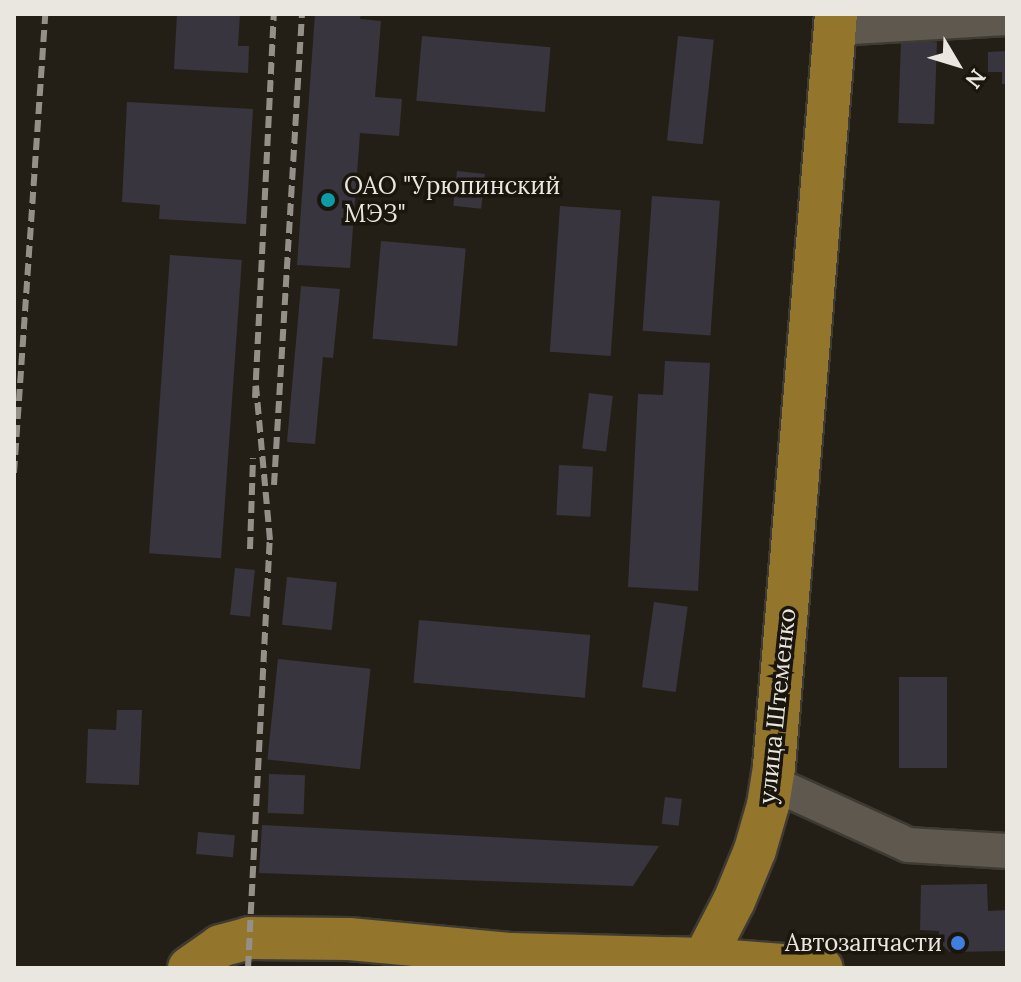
<!DOCTYPE html>
<meta charset="utf-8">
<style>
body{margin:0}
#map{position:relative;width:1021px;height:982px;overflow:hidden;background:#241f16;font-family:Lora,serif}
div>[style]{position:absolute}
.building>*{inset:0;background:#38353f;transform-origin:0 0}
.roads{filter:drop-shadow(2px 0 #3e3a34) drop-shadow(-2px 0 #3e3a34) drop-shadow(0 2px #3e3a34) drop-shadow(0 -2px #3e3a34)}
.minor>*{height:34px;margin:-17px;padding:0 17px;transform-origin:17px;border-radius:17px;background:#5e584e}
.major>*{height:42px;margin:-21px;padding:0 21px;transform-origin:21px;border-radius:21px;background:#93752b}
.rail>*{height:6px;margin-top:-3px;transform-origin:0;background:repeating-linear-gradient(90deg,#949089 0 12px,transparent 0 18px)}
.dots>*{width:22px;height:22px;translate:-50% -50%;box-sizing:border-box;border:4px solid #1b160d;border-radius:50%}
span{translate:-50% -50%;white-space:nowrap;text-align:center;line-height:1.15;-webkit-text-stroke:7px #1b160d;paint-order:stroke}
.poi-label{font-size:24px;color:#eae6e0}
.left{translate:0 -50%;text-align:left}
.right{translate:-100% -50%;text-align:right}
.street-label{font-size:24px;color:#eae6e0}
.frame{position:absolute;inset:0;border:16px solid #eae6e0;pointer-events:none}
.north{position:absolute;left:917px;top:24px;width:80px;height:80px;-webkit-text-stroke:6px #1b160d;paint-order:stroke;rotate:128deg;font-size:22px;font-weight:700;line-height:32px;text-align:center;color:#eae6e0}
.north::after{content:'';display:block;margin:auto;width:28px;height:36px;background:#eae6e0;clip-path:polygon(50% 0,100% 100%,50% 72%,0 100%)}
</style>
<div id="map">
<div class="building">
<div style="clip-path:polygon(177px 14px,240px 14px,238px 46px,249px 46px,248px 73px,174px 69px)"></div>
<div style="clip-path:polygon(315px 14px,361px 14px,360px 19px,381px 21px,375px 97px,402px 99px,399px 136px,360px 133px,350px 268px,297px 265px)"></div>
<div style="left:422px;top:36px;width:129px;height:65px;rotate:5deg"></div>
<div style="left:678px;top:36px;width:36px;height:105px;rotate:6deg"></div>
<div style="left:901px;top:41px;width:36px;height:82px;rotate:2deg"></div>
<div style="clip-path:polygon(1007px 51px,1007px 84px,1002px 84px,1002px 72px,988px 72px,988px 52px)"></div>
<div style="clip-path:polygon(127px 102px,253px 109px,246px 224px,159px 219px,160px 205px,122px 202px)"></div>
<div style="left:457px;top:171px;width:28px;height:35px;rotate:6deg"></div>
<div style="left:652px;top:196px;width:68px;height:135px;rotate:4deg"></div>
<div style="left:560px;top:206px;width:61px;height:146px;rotate:4deg"></div>
<div style="left:381px;top:241px;width:85px;height:98px;rotate:5deg"></div>
<div style="left:170px;top:255px;width:72px;height:299px;rotate:4deg"></div>
<div style="clip-path:polygon(301px 286px,340px 289px,333px 358px,323px 357px,315px 444px,287px 442px)"></div>
<div style="clip-path:polygon(665px 361px,710px 363px,698px 591px,628px 587px,638px 394px,663px 395px)"></div>
<div style="left:589px;top:393px;width:24px;height:56px;rotate:7deg"></div>
<div style="left:559px;top:465px;width:34px;height:50px;rotate:3deg"></div>
<div style="left:235px;top:568px;width:20px;height:47px;rotate:6deg"></div>
<div style="left:287px;top:577px;width:50px;height:48px;rotate:6deg"></div>
<div style="left:654px;top:602px;width:34px;height:86px;rotate:8deg"></div>
<div style="left:419px;top:620px;width:172px;height:63px;rotate:5deg"></div>
<div style="left:278px;top:659px;width:93px;height:101px;rotate:6deg"></div>
<div style="left:899px;top:677px;width:48px;height:91px"></div>
<div style="clip-path:polygon(117px 710px,142px 710px,139px 785px,86px 783px,88px 729px,116px 730px)"></div>
<div style="left:269px;top:774px;width:36px;height:39px;rotate:2deg"></div>
<div style="left:665px;top:797px;width:17px;height:27px;rotate:7deg"></div>
<div style="clip-path:polygon(262px 825px,659px 846px,633px 886px,259px 873px)"></div>
<div style="left:198px;top:832px;width:37px;height:22px;rotate:5deg"></div>
<div style="clip-path:polygon(987px 884px,988px 911px,1007px 910px,1007px 951px,950px 952px,939px 943px,939px 931px,920px 930px,921px 885px)"></div>
</div>
<div class="roads">
<div class="minor">
<div style="left:835px;top:28px;width:172px;rotate:-3.3deg"></div>
<div style="left:772px;top:783px;width:149px;rotate:24.5deg"></div>
<div style="left:908px;top:845px;width:99px;rotate:3.5deg"></div>
</div>
<div class="major">
<div style="left:704px;top:959px;width:65px;rotate:-62.7deg"></div>
<div style="left:734px;top:901px;width:55px;rotate:-67.6deg"></div>
<div style="left:755px;top:850px;width:47px;rotate:-73.9deg"></div>
<div style="left:768px;top:805px;width:39px;rotate:-81deg"></div>
<div style="left:774px;top:766px;width:755px;rotate:-85.29deg"></div>
<div style="left:189px;top:968px;width:38px;rotate:-35deg"></div>
<div style="left:220px;top:946px;width:30px;rotate:-15deg"></div>
<div style="left:249px;top:938px;width:100px;rotate:0.6deg"></div>
<div style="left:349px;top:939px;width:164px;rotate:5.3deg"></div>
<div style="left:512px;top:954px;width:192px;rotate:1.5deg"></div>
<div style="left:704px;top:959px;width:118px;rotate:4.4deg"></div>
</div>
</div>
<div class="rail">
<div style="left:255px;top:398px;width:384px;rotate:-87.2deg"></div>
<div style="left:14px;top:473px;width:460px;rotate:-86.1deg"></div>
<div style="left:274px;top:485px;width:472px;rotate:-86.6deg"></div>
<div style="left:250px;top:549px;width:91px;rotate:-88.1deg"></div>
<div style="left:248px;top:968px;width:429px;rotate:-87.1deg"></div>
<div style="left:270px;top:540px;width:155px;rotate:-95.2deg"></div>
</div>
<div class="dots">
<div style="left:328px;top:200px;background:#0f9aa8"></div>
<div style="left:958px;top:943px;background:#3f7fe0"></div>
</div>
<div class="poi-label">
<span class="left" style="left:344px;top:200px">ОАО "Урюпинский<br>МЭЗ"</span>
<span class="right" style="left:942px;top:943px">Автозапчасти</span>
</div>
<div class="street-label">
<span style="left:777px;top:706px;rotate:-84deg">улица Штеменко</span>
</div>
<div class="frame"></div>
<div class="north">N</div>
</div>
